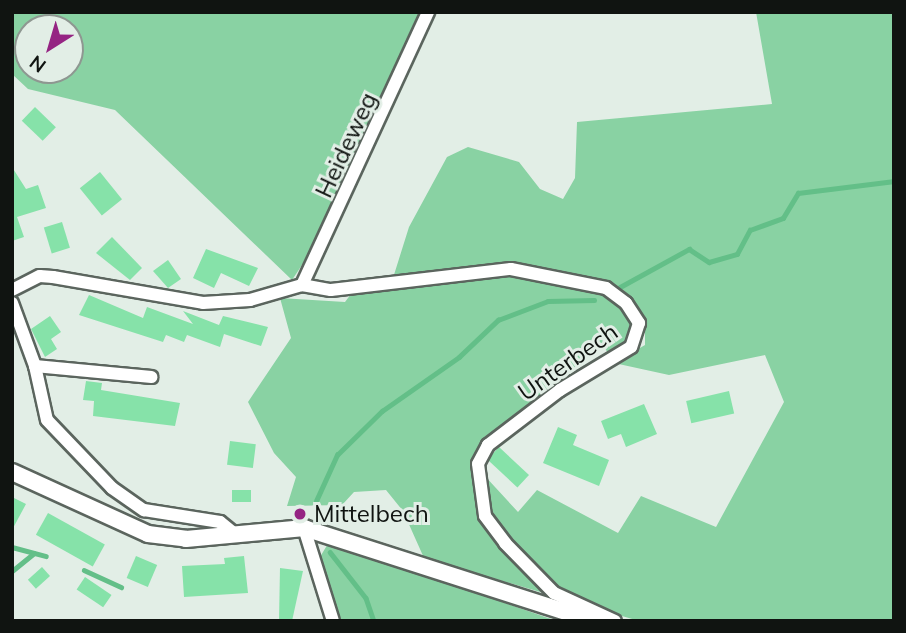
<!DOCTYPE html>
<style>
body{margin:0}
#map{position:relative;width:906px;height:633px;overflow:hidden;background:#e2eee6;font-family:Mulish,sans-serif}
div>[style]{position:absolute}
.green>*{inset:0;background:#89d2a3}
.stream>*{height:4.5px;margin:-2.25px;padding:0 2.25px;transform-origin:2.25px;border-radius:2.25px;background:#63bf88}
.building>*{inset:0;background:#86e2a9;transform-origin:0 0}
.roads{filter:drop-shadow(2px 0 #5b655e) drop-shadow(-2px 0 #5b655e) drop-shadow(0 2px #5b655e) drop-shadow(0 -2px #5b655e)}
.street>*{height:12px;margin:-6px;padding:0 6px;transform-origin:6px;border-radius:6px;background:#fff}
.secondary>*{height:16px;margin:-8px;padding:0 8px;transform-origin:8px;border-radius:8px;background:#fff}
.dots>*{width:19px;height:19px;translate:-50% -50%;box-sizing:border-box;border:4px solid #e2eee6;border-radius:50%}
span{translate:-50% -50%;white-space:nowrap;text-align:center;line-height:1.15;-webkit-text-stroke:6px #e2eee6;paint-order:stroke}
.street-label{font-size:24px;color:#101411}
.poi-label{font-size:24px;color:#101411}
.left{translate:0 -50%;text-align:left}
.frame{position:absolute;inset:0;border:14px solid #101411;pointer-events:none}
.north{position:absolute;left:14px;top:14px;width:70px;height:70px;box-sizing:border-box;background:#e2eee6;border:2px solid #8e9791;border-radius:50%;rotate:217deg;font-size:19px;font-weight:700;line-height:28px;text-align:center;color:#101411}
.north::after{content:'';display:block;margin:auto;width:24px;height:32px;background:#952483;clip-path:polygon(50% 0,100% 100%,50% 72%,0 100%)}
</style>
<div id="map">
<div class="green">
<div style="clip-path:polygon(evenodd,12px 12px,421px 12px,318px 241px,292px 280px,115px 110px,28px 89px,12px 74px,12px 12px,28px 28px,70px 28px,70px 70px,28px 70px,28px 28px)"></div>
<div style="clip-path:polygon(evenodd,756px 12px,894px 12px,894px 621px,639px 621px,424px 558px,403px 511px,386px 490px,354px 492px,342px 505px,287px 506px,296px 477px,274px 453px,248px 402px,291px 338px,280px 298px,345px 302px,360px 282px,393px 278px,409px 227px,447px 157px,468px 147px,519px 162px,540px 189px,563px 199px,575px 178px,577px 122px,772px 104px,756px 12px,627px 294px,645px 320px,645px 345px,614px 363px,669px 375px,765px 355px,784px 402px,716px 527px,641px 496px,618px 533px,537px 490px,518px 512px,471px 461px,478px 447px,555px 382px,603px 346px,609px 354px,628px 342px,632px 321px,619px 302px,627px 294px)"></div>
<div style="clip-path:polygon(329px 542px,548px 618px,559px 621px,341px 621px,320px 557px)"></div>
</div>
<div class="stream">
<div style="left:620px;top:287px;width:79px;rotate:-28.8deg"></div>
<div style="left:689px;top:249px;width:24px;rotate:33deg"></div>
<div style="left:709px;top:262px;width:29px;rotate:-16deg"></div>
<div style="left:737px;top:254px;width:27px;rotate:-62deg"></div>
<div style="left:750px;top:230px;width:35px;rotate:-20deg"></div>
<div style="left:783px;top:218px;width:29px;rotate:-59deg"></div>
<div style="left:798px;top:193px;width:97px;rotate:-7.1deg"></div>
<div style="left:316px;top:501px;width:51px;rotate:-65.5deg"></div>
<div style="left:337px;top:455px;width:63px;rotate:-44.4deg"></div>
<div style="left:382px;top:411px;width:94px;rotate:-35deg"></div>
<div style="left:459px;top:357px;width:54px;rotate:-43.5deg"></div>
<div style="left:498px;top:320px;width:53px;rotate:-20.8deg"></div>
<div style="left:548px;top:301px;width:46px;rotate:-1.2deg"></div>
<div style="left:12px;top:547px;width:35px;rotate:15deg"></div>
<div style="left:330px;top:552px;width:58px;rotate:52deg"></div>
<div style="left:366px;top:598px;width:24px;rotate:71deg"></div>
<div style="left:84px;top:570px;width:41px;rotate:24.7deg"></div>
<div style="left:12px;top:571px;width:28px;rotate:-39deg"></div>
</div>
<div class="building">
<div style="left:35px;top:107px;width:29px;height:19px;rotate:44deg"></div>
<div style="clip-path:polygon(12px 167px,26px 189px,38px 185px,46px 208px,17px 217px,24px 237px,12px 241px)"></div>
<div style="left:100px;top:172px;width:35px;height:26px;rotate:51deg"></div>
<div style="left:62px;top:222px;width:27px;height:19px;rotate:73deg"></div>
<div style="clip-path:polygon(112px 237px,142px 268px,130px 280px,96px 253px)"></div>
<div style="clip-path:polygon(206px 249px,258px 268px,249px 286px,221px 273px,214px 288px,193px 278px)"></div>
<div style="clip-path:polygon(168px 260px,181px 279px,168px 288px,153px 271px)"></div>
<div style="clip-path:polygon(89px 295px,143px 318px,147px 307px,193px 324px,183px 311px,219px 325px,223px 316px,268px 327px,261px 346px,224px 334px,220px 347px,187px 335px,184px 342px,166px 335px,163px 342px,79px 315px)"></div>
<div style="clip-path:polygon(50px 316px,61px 332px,51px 339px,57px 349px,45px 357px,31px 329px)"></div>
<div style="clip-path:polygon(86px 381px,102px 383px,101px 390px,180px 403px,175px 426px,93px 416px,94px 401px,83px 400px)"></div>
<div style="left:729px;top:391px;width:23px;height:44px;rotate:77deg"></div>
<div style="clip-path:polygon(644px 404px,657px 434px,626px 447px,621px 434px,608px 439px,601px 421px)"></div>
<div style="clip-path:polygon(558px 427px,577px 435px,573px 445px,609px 460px,599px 486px,543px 463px)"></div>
<div style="left:230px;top:441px;width:26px;height:24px;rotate:7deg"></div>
<div style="left:499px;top:447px;width:41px;height:17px;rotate:43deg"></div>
<div style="left:232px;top:490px;width:19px;height:12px"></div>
<div style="clip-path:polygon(12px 497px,26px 504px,12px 530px)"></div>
<div style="left:48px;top:513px;width:65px;height:25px;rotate:29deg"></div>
<div style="left:136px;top:556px;width:23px;height:24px;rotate:23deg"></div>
<div style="clip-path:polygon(244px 556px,248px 593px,184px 597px,182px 566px,225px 564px,224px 558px)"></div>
<div style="left:42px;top:567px;width:12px;height:19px;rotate:48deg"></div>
<div style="clip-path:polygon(280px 568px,303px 571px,292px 621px,279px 621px)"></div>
<div style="left:85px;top:577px;width:32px;height:15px;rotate:34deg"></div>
</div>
<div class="roads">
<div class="street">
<div style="left:302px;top:285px;width:29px;rotate:10deg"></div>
<div style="left:331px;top:290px;width:181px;rotate:-6.7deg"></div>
<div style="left:511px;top:269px;width:97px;rotate:11.3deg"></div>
<div style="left:606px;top:288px;width:25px;rotate:37deg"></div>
<div style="left:626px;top:303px;width:24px;rotate:57deg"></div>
<div style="left:639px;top:323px;width:25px;rotate:108deg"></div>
<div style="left:631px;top:347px;width:83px;rotate:148.8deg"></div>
<div style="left:560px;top:390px;width:91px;rotate:142.6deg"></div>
<div style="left:488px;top:445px;width:21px;rotate:118deg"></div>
<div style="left:478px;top:464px;width:52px;rotate:82.3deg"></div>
<div style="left:485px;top:516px;width:34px;rotate:53deg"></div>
<div style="left:505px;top:543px;width:70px;rotate:45.6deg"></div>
<div style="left:554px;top:593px;width:67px;rotate:24.7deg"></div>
<div style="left:12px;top:290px;width:31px;rotate:-27deg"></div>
<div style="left:40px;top:276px;width:13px;rotate:4deg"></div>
<div style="left:53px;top:277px;width:152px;rotate:9.8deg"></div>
<div style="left:203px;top:303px;width:47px;rotate:-3.7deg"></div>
<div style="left:250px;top:300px;width:54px;rotate:-16.1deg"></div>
<div style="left:302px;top:285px;width:301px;rotate:-65.2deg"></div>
<div style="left:12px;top:303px;width:67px;rotate:69.9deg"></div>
<div style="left:35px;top:366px;width:117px;rotate:5.4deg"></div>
<div style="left:35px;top:366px;width:55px;rotate:77.5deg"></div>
<div style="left:47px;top:420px;width:94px;rotate:46.3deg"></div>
<div style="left:112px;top:488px;width:39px;rotate:35deg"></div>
<div style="left:144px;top:510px;width:77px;rotate:9deg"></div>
<div style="left:220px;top:522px;width:19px;rotate:39deg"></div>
<div style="left:304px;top:528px;width:97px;rotate:72.7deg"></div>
</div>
<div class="secondary">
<div style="left:12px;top:472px;width:149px;rotate:24.5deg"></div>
<div style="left:148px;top:534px;width:38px;rotate:7deg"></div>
<div style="left:186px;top:539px;width:119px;rotate:-5.3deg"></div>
<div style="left:304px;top:528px;width:305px;rotate:17.8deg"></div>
</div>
</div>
<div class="dots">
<div style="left:300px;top:514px;background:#952483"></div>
</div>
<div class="street-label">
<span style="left:346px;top:145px;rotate:-65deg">Heideweg</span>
<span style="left:568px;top:362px;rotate:-35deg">Unterbech</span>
</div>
<div class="poi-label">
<span class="left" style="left:314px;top:514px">Mittelbech</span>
</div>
<div class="frame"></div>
<div class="north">N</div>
</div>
